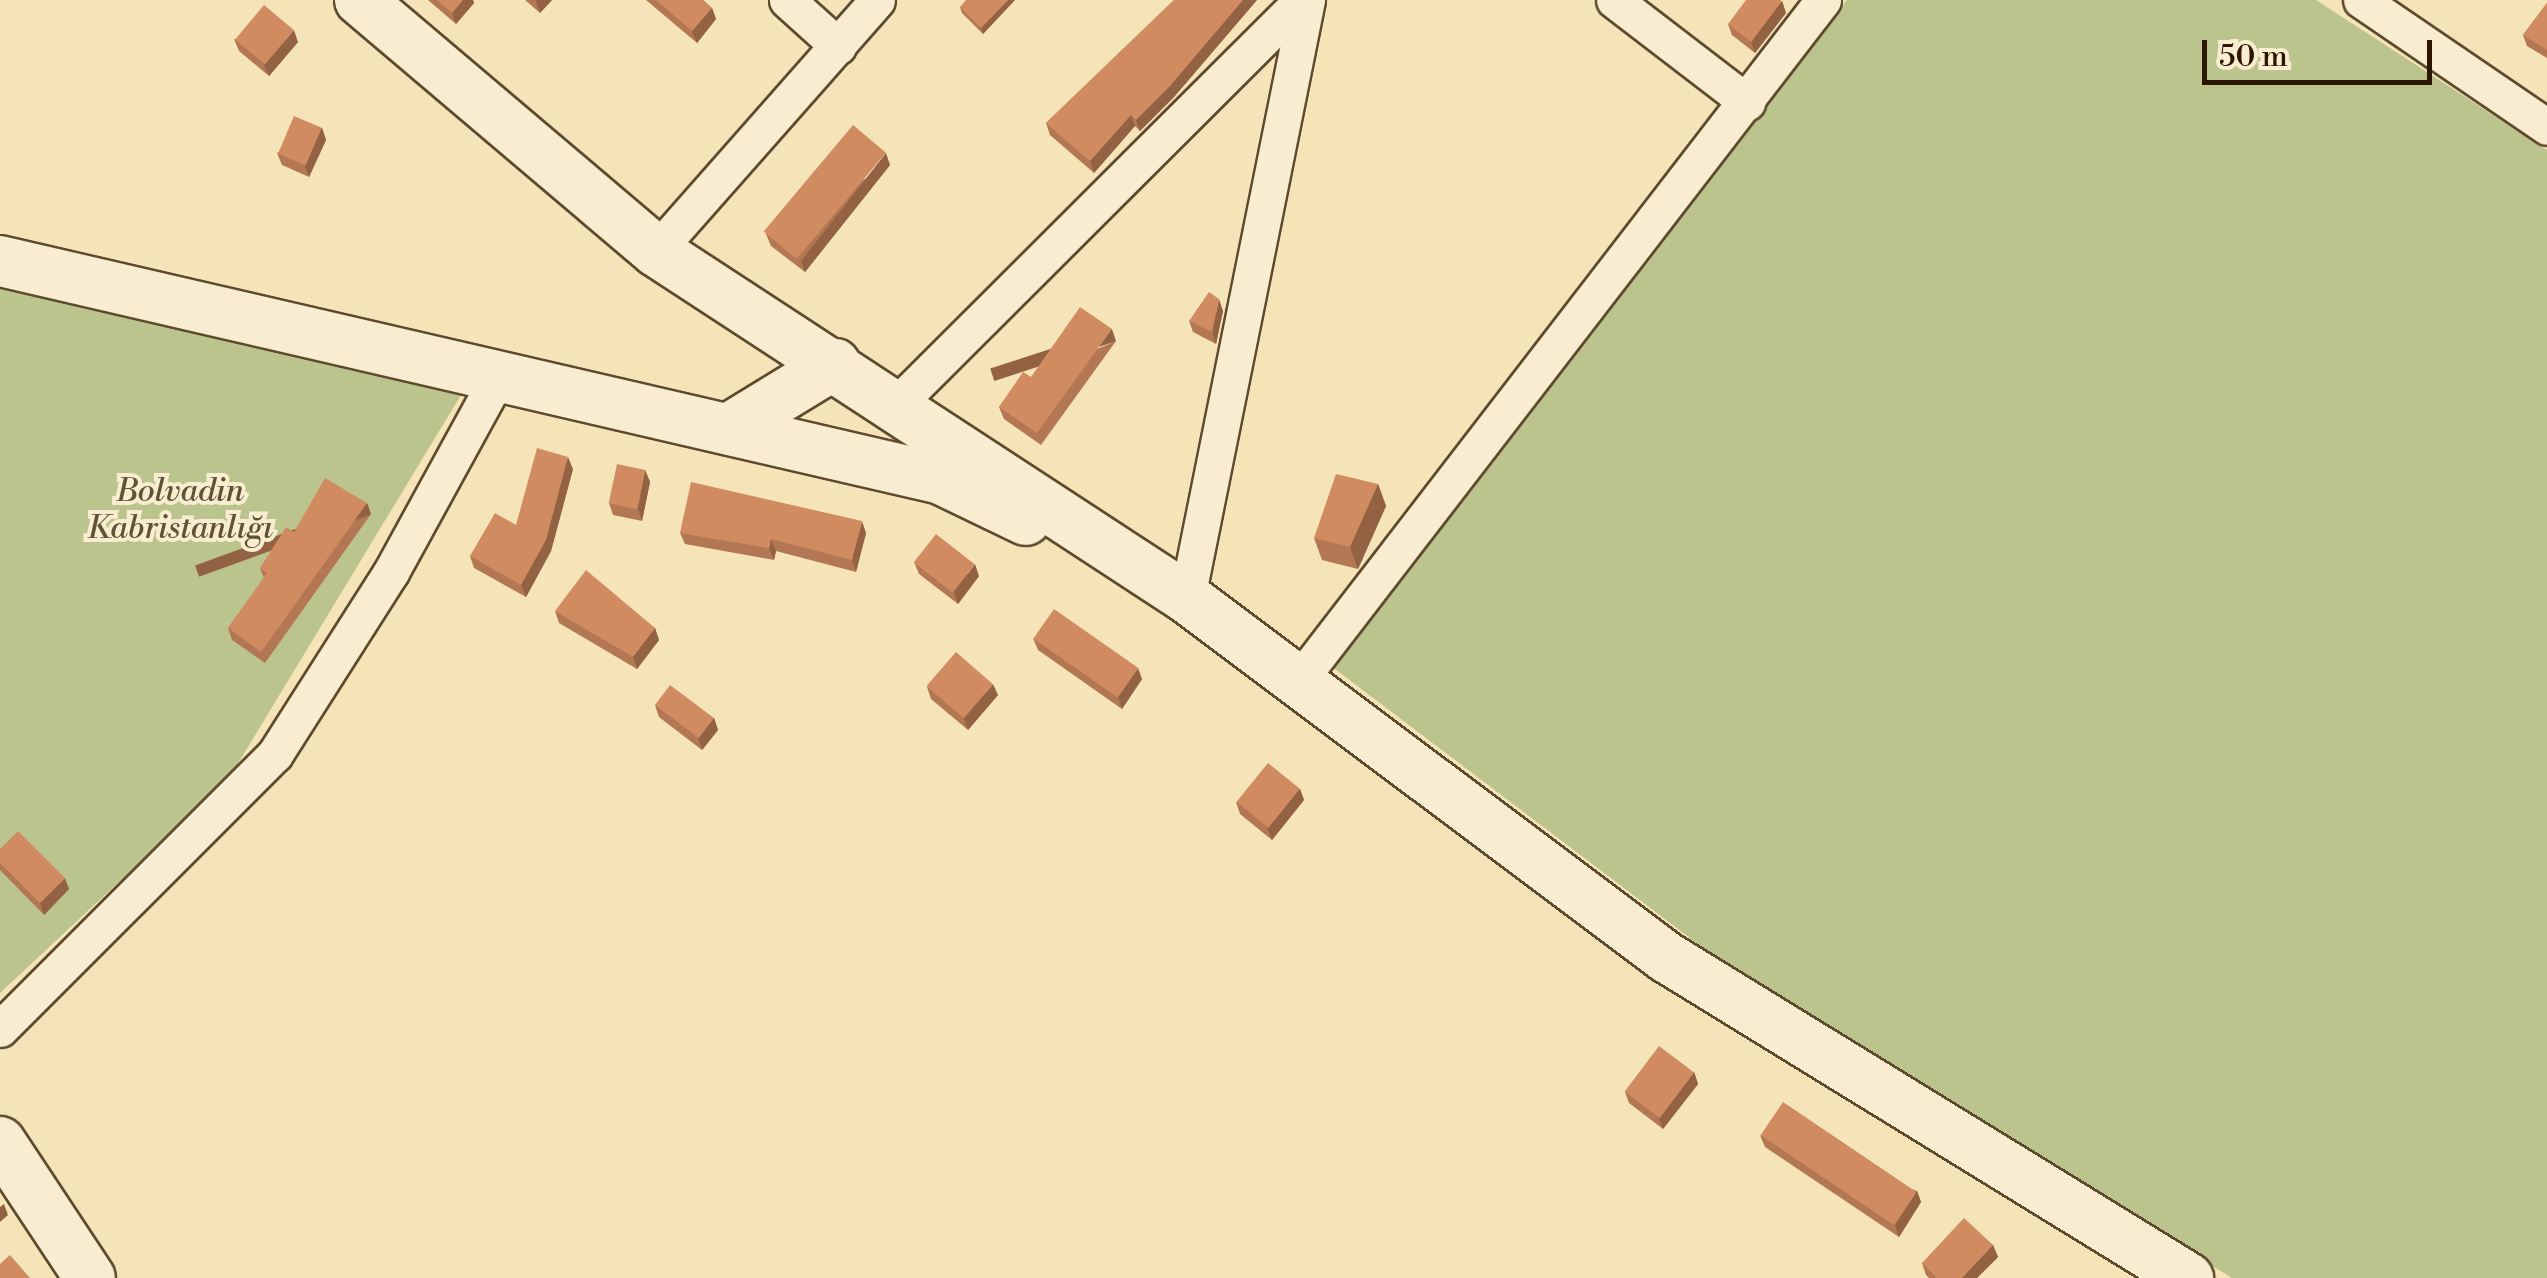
<!DOCTYPE html>
<meta charset="utf-8">
<style>
body{margin:0}
#map{position:relative;width:2547px;height:1278px;overflow:hidden;background:#f5e4b7;font-family:"Libre Bodoni",serif}
div>[style]{position:absolute}
.green>*{inset:0;background:#bcc48e}
.roads{filter:drop-shadow(2px 0 #5e4a2e) drop-shadow(-2px 0 #5e4a2e) drop-shadow(0 2px #5e4a2e) drop-shadow(0 -2px #5e4a2e)}
.street>*{height:35px;margin:-17.5px;padding:0 17.5px;transform-origin:17.5px;border-radius:17.5px;background:#f8edd0}
.secondary>*{height:50px;margin:-25px;padding:0 25px;transform-origin:25px;border-radius:25px;background:#f8edd0}
.wall>*{inset:0;background:#b37853}
.shaded-wall>*{inset:0;background:#926243;transform-origin:0 0}
.building>*{inset:0;background:#d08c60;transform-origin:0 0}
span{translate:-50% -50%;white-space:nowrap;text-align:center;line-height:1.15;-webkit-text-stroke:8px #f8edd0;paint-order:stroke}
.park-label{font-size:32px;color:#5e5332;font-style:italic}
.scale{position:absolute;left:2202px;top:40px;width:230px;height:45px;box-sizing:border-box;border:5px solid #2c1600;border-top:0;padding-left:12px;font-size:30px;line-height:35px;white-space:nowrap;color:#2c1600;-webkit-text-stroke:8px #f8edd0;paint-order:stroke}
</style>
<div id="map">
<div class="green">
<div style="clip-path:polygon(1847px 0,2316px 0,2547px 150px,2547px 1278px,2232px 1278px,1744px 979px,1331px 666px)"></div>
<div style="clip-path:polygon(0 287px,464px 390px,228px 780px,0 993px)"></div>
</div>
<div class="roads">
<div class="street">
<div style="left:787px;top:0;width:69px;rotate:42deg"></div>
<div style="left:1614px;top:0;width:168px;rotate:37.5deg"></div>
<div style="left:2361px;top:0;width:225px;rotate:34.3deg"></div>
<div style="left:656px;top:251px;width:334px;rotate:-48.6deg"></div>
<div style="left:898px;top:403px;width:571px;rotate:-44.93deg"></div>
<div style="left:1187px;top:598px;width:610px;rotate:-78.65deg"></div>
<div style="left:1300px;top:679px;width:857px;rotate:-52.39deg"></div>
<div style="left:0;top:1029px;width:389px;rotate:-45deg"></div>
<div style="left:275px;top:754px;width:216px;rotate:-57.5deg"></div>
<div style="left:391px;top:572px;width:227px;rotate:-61.3deg"></div>
</div>
<div class="secondary">
<div style="left:360px;top:0;width:388px;rotate:40.3deg"></div>
<div style="left:656px;top:251px;width:634px;rotate:33.16deg"></div>
<div style="left:1187px;top:598px;width:599px;rotate:36.85deg"></div>
<div style="left:1666px;top:957px;width:613px;rotate:31.59deg"></div>
<div style="left:0;top:261px;width:966px;rotate:13.04deg"></div>
<div style="left:941px;top:479px;width:94px;rotate:25.8deg"></div>
<div style="left:730px;top:428px;width:123px;rotate:-31.4deg"></div>
<div style="left:0;top:1142px;width:163px;rotate:56.5deg"></div>
</div>
</div>
<div class="wall">
<div style="clip-path:polygon(428px 0,473px 0,474px 3px,456px 24px)"></div>
<div style="clip-path:polygon(525px 0,552px 0,540px 13px)"></div>
<div style="clip-path:polygon(646px 0,703px 0,712px 8px,716px 19px,697px 43px)"></div>
<div style="clip-path:polygon(1015px 0,983px 34px,962px 13px,960px 7px)"></div>
<div style="clip-path:polygon(1174px 0,1257px 0,1174px 97px,1140px 131px,1135px 126px,1094px 173px,1050px 135px,1046px 123px)"></div>
<div style="clip-path:polygon(1782px 1px,1786px 13px,1755px 53px,1732px 35px,1728px 24px)"></div>
<div style="clip-path:polygon(2547px 3px,2547px 58px,2527px 46px,2523px 35px)"></div>
<div style="clip-path:polygon(234px 39px,298px 42px,269px 76px,239px 51px)"></div>
<div style="clip-path:polygon(322px 128px,326px 140px,309px 177px,282px 165px,277px 153px)"></div>
<div style="clip-path:polygon(890px 165px,805px 272px,771px 246px,766px 234px)"></div>
<div style="clip-path:polygon(1223px 311px,1216px 344px,1193px 332px,1189px 321px)"></div>
<div style="clip-path:polygon(1116px 341px,1041px 445px,1004px 419px,999px 407px,1031px 377px)"></div>
<div style="clip-path:polygon(573px 469px,551px 551px,526px 597px,474px 568px,470px 556px,516px 525px)"></div>
<div style="clip-path:polygon(645px 470px,650px 482px,642px 521px,613px 515px,609px 503px)"></div>
<div style="clip-path:polygon(1378px 484px,1386px 506px,1358px 569px,1322px 560px,1314px 538px)"></div>
<div style="clip-path:polygon(367px 503px,371px 514px,265px 663px,232px 640px,228px 628px,264px 578px,260px 568px,294px 532px)"></div>
<div style="clip-path:polygon(680px 533px,866px 533px,856px 572px,776px 551px,774px 560px,685px 544px)"></div>
<div style="clip-path:polygon(914px 562px,979px 576px,958px 604px,919px 574px)"></div>
<div style="clip-path:polygon(555px 611px,655px 628px,659px 640px,637px 669px,559px 623px)"></div>
<div style="clip-path:polygon(1033px 638px,1142px 679px,1122px 709px,1038px 650px)"></div>
<div style="clip-path:polygon(927px 687px,998px 695px,968px 730px,931px 699px)"></div>
<div style="clip-path:polygon(655px 705px,714px 718px,718px 730px,702px 750px,659px 717px)"></div>
<div style="clip-path:polygon(1300px 789px,1304px 800px,1272px 840px,1240px 814px,1236px 802px)"></div>
<div style="clip-path:polygon(0 849px,69px 889px,44px 915px,0 870px)"></div>
<div style="clip-path:polygon(1694px 1072px,1698px 1084px,1663px 1129px,1629px 1103px,1625px 1092px)"></div>
<div style="clip-path:polygon(1760px 1135px,1917px 1191px,1921px 1202px,1899px 1237px,1765px 1147px)"></div>
<div style="clip-path:polygon(1993px 1245px,1998px 1257px,1977px 1278px,1929px 1278px,1926px 1275px,1922px 1263px)"></div>
</div>
<div class="shaded-wall">
<div style="clip-path:polygon(463px 0,473px 0,474px 3px,456px 24px,452px 13px)"></div>
<div style="clip-path:polygon(537px 0,552px 0,540px 13px,536px 2px)"></div>
<div style="clip-path:polygon(1008px 0,1015px 0,983px 34px,981px 28px)"></div>
<div style="clip-path:polygon(1243px 0,1257px 0,1174px 97px,1140px 131px,1136px 120px)"></div>
<div style="clip-path:polygon(1782px 1px,1786px 13px,1755px 53px,1751px 42px)"></div>
<div style="clip-path:polygon(712px 8px,716px 19px,697px 43px,692px 31px)"></div>
<div style="clip-path:polygon(294px 30px,298px 42px,269px 76px,264px 65px)"></div>
<div style="clip-path:polygon(1131px 115px,1135px 126px,1094px 173px,1090px 161px)"></div>
<div style="clip-path:polygon(322px 128px,326px 140px,309px 177px,305px 166px)"></div>
<div style="clip-path:polygon(886px 153px,890px 165px,805px 272px,801px 261px)"></div>
<div style="clip-path:polygon(1219px 299px,1223px 311px,1216px 344px,1212px 332px)"></div>
<div style="left:1112px;top:329px;width:13px;height:128px;rotate:72deg"></div>
<div style="clip-path:polygon(568px 457px,573px 469px,551px 551px,526px 597px,521px 585px)"></div>
<div style="clip-path:polygon(645px 470px,650px 482px,642px 521px,638px 509px)"></div>
<div style="clip-path:polygon(1378px 484px,1386px 506px,1358px 569px,1350px 547px)"></div>
<div style="left:367px;top:503px;width:12px;height:183px;rotate:70deg"></div>
<div style="clip-path:polygon(862px 521px,866px 533px,856px 572px,852px 560px)"></div>
<div style="clip-path:polygon(771px 539px,776px 551px,774px 560px,769px 548px)"></div>
<div style="clip-path:polygon(975px 564px,979px 576px,958px 604px,954px 592px)"></div>
<div style="clip-path:polygon(655px 628px,659px 640px,637px 669px,633px 657px)"></div>
<div style="clip-path:polygon(1138px 668px,1142px 679px,1122px 709px,1118px 697px)"></div>
<div style="clip-path:polygon(993px 684px,998px 695px,968px 730px,964px 719px)"></div>
<div style="clip-path:polygon(714px 718px,718px 730px,702px 750px,698px 738px)"></div>
<div style="clip-path:polygon(1300px 789px,1304px 800px,1272px 840px,1267px 828px)"></div>
<div style="clip-path:polygon(65px 878px,69px 889px,44px 915px,40px 903px)"></div>
<div style="clip-path:polygon(1694px 1072px,1698px 1084px,1663px 1129px,1659px 1118px)"></div>
<div style="clip-path:polygon(1917px 1191px,1921px 1202px,1899px 1237px,1895px 1225px)"></div>
<div style="clip-path:polygon(4px 1204px,8px 1215px,0 1222px,0 1207px)"></div>
<div style="clip-path:polygon(1993px 1245px,1998px 1257px,1977px 1278px,1962px 1278px)"></div>
</div>
<div class="building">
<div style="clip-path:polygon(437px 0,463px 0,452px 13px)"></div>
<div style="clip-path:polygon(656px 0,703px 0,712px 8px,692px 31px)"></div>
<div style="clip-path:polygon(966px 0,1008px 0,981px 28px,960px 7px)"></div>
<div style="clip-path:polygon(1174px 0,1243px 0,1170px 86px,1136px 120px,1131px 115px,1090px 161px,1046px 123px)"></div>
<div style="clip-path:polygon(1746px 0,1780px 0,1782px 1px,1751px 42px,1728px 24px)"></div>
<div style="clip-path:polygon(2547px 3px,2547px 50px,2523px 35px)"></div>
<div style="left:264px;top:5px;width:39px;height:45px;rotate:40deg"></div>
<div style="left:294px;top:116px;width:30px;height:41px;rotate:23deg"></div>
<div style="left:853px;top:125px;width:43px;height:139px;rotate:40deg"></div>
<div style="clip-path:polygon(1209px 292px,1219px 299px,1212px 332px,1189px 321px)"></div>
<div style="clip-path:polygon(1080px 307px,1112px 329px,1037px 433px,999px 407px,1023px 372px,1031px 377px)"></div>
<div style="clip-path:polygon(537px 448px,568px 457px,546px 540px,521px 585px,470px 556px,495px 513px,516px 525px)"></div>
<div style="left:617px;top:464px;width:29px;height:40px;rotate:12deg"></div>
<div style="clip-path:polygon(1336px 474px,1378px 484px,1350px 547px,1314px 538px)"></div>
<div style="clip-path:polygon(325px 478px,367px 503px,261px 652px,228px 628px,267px 573px,260px 568px,286px 527px,294px 532px)"></div>
<div style="clip-path:polygon(691px 482px,862px 521px,852px 560px,771px 539px,769px 548px,680px 533px)"></div>
<div style="left:936px;top:534px;width:49px;height:36px;rotate:38deg"></div>
<div style="clip-path:polygon(586px 570px,655px 628px,633px 657px,555px 611px)"></div>
<div style="left:1054px;top:609px;width:103px;height:36px;rotate:35deg"></div>
<div style="left:956px;top:652px;width:49px;height:45px;rotate:41deg"></div>
<div style="left:670px;top:685px;width:55px;height:25px;rotate:37deg"></div>
<div style="left:1268px;top:763px;width:41px;height:50px;rotate:39deg"></div>
<div style="clip-path:polygon(18px 831px,65px 878px,40px 903px,0 863px,0 849px)"></div>
<div style="left:1659px;top:1046px;width:44px;height:57px;rotate:37deg"></div>
<div style="left:1783px;top:1102px;width:161px;height:40px;rotate:34deg"></div>
<div style="clip-path:polygon(1964px 1218px,1993px 1245px,1962px 1278px,1937px 1278px,1922px 1263px)"></div>
<div style="clip-path:polygon(10px 1255px,30px 1278px,0 1278px,0 1264px)"></div>
</div>
<div class="park-label">
<span style="left:180px;top:510px">Bolvadin<br>Kabristanlığı</span>
</div>
<div class="scale">50 m</div>
</div>
